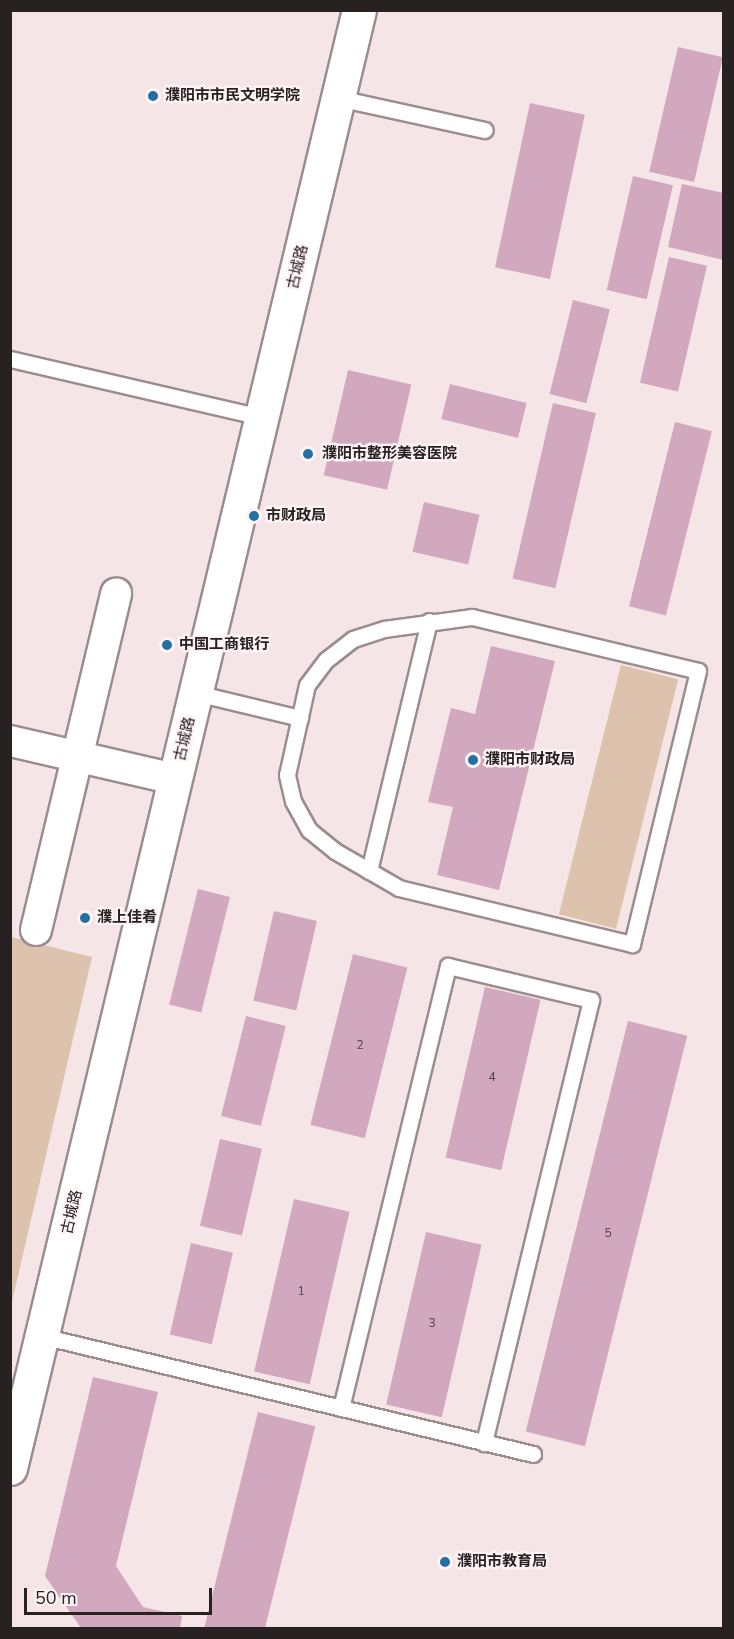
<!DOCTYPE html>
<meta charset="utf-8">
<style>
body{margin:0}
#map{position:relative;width:734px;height:1639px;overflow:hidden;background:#f5e5e7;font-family:"Nunito Sans","Noto Sans SC",sans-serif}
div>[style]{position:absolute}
.green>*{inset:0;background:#ddc3ad;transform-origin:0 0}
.building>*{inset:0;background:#d1a8bd;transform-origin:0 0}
.roads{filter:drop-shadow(2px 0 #9b8d8e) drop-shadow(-2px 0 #9b8d8e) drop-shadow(0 2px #9b8d8e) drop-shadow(0 -2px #9b8d8e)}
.lane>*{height:15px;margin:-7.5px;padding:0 7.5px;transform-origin:7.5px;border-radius:7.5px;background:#fff}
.street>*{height:30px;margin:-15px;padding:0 15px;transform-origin:15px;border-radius:15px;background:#fff}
.secondary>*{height:33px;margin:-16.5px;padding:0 16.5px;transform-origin:16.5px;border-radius:16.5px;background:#fff}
.dots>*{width:16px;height:16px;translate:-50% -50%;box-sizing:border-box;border:3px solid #fef4f5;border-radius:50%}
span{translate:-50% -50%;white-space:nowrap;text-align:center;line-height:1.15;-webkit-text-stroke:4.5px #fef4f5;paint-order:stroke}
.number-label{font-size:12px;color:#524349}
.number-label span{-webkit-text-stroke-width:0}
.poi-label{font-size:15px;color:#272122;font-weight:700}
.left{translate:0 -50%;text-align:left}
.street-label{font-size:15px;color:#272122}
.frame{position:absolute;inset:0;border:12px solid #272122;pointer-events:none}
.scale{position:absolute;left:24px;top:1588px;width:188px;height:27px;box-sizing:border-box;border:3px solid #272122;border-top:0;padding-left:8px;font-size:18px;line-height:21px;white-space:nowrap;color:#272122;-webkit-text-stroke:4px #fef4f5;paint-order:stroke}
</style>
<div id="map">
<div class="green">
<div style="left:621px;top:665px;width:59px;height:257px;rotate:14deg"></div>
<div style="clip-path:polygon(11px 937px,92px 957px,11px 1306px)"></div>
</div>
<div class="building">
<div style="left:678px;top:47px;width:46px;height:128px;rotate:13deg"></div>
<div style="left:530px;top:103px;width:56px;height:168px;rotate:12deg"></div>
<div style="left:633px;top:176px;width:41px;height:117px;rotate:13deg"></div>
<div style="clip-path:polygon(682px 184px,724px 193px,724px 260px,668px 247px)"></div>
<div style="left:669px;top:257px;width:39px;height:129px;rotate:13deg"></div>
<div style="left:573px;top:300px;width:38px;height:97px;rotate:14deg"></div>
<div style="left:348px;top:370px;width:65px;height:108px;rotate:13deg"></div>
<div style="left:450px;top:384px;width:79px;height:36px;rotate:14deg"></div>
<div style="left:553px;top:403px;width:44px;height:180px;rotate:13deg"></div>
<div style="left:675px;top:422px;width:38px;height:190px;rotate:14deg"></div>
<div style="left:424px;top:502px;width:57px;height:51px;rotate:13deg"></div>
<div style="clip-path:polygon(491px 646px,555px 661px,499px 890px,437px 875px,453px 807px,428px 802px,451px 708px,475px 714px)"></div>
<div style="left:198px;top:889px;width:33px;height:119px;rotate:14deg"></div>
<div style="left:274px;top:911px;width:44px;height:92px;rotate:13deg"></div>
<div style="left:353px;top:954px;width:56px;height:176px;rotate:14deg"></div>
<div style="left:485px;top:987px;width:57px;height:175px;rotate:13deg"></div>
<div style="left:246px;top:1016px;width:41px;height:103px;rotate:14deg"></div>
<div style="left:628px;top:1021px;width:61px;height:423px;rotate:14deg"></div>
<div style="left:220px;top:1139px;width:43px;height:89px;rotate:13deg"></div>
<div style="left:294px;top:1199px;width:57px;height:177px;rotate:13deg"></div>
<div style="left:426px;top:1232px;width:57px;height:177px;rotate:13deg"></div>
<div style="left:191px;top:1243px;width:43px;height:94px;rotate:13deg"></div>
<div style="clip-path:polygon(93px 1377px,158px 1392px,116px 1566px,143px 1607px,182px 1616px,180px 1628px,81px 1628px,45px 1576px)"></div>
<div style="left:258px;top:1412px;width:59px;height:222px;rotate:14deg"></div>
</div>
<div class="roads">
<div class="lane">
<div style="left:338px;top:98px;width:150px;rotate:12.3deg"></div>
<div style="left:10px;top:359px;width:259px;rotate:13deg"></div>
<div style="left:472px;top:617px;width:232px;rotate:13.4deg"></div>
<div style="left:698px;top:671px;width:281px;rotate:103.6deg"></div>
<div style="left:632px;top:944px;width:240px;rotate:-166.5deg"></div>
<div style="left:399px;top:888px;width:74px;rotate:-150deg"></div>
<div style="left:335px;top:851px;width:33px;rotate:-141deg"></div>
<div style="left:309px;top:830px;width:33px;rotate:-119deg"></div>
<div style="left:293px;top:801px;width:27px;rotate:-103deg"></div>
<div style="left:287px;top:775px;width:92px;rotate:-77.5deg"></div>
<div style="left:307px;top:685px;width:31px;rotate:-53deg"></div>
<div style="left:326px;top:660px;width:34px;rotate:-38deg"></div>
<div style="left:353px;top:639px;width:33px;rotate:-18deg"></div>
<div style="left:384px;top:629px;width:89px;rotate:-7.8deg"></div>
<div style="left:196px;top:693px;width:107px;rotate:13.5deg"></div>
<div style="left:369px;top:871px;width:257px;rotate:-76.5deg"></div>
<div style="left:42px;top:1336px;width:505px;rotate:13.51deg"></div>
<div style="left:341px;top:1408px;width:455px;rotate:-76.4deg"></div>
<div style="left:448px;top:966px;width:147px;rotate:13.4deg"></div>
<div style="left:591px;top:1000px;width:456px;rotate:103.6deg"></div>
</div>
<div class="street">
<div style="left:10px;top:741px;width:169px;rotate:13deg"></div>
<div style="left:36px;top:930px;width:346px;rotate:-76.6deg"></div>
</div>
<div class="secondary">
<div style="left:10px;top:1468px;width:1499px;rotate:-76.54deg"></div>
</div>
</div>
<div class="dots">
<div style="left:153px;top:96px;background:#236fa2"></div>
<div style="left:308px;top:454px;background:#236fa2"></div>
<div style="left:254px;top:516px;background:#236fa2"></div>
<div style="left:167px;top:645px;background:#236fa2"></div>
<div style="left:473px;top:760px;background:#236fa2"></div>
<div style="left:85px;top:918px;background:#236fa2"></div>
<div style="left:445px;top:1562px;background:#236fa2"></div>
</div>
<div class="number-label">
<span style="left:360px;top:1046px">2</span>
<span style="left:492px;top:1078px">4</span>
<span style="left:608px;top:1234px">5</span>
<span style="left:301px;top:1292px">1</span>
<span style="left:432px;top:1324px">3</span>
</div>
<div class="poi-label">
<span class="left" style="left:165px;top:96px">濮阳市市民文明学院</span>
<span class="left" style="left:322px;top:454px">濮阳市整形美容医院</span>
<span class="left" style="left:266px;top:516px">市财政局</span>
<span class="left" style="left:179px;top:645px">中国工商银行</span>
<span class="left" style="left:485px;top:760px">濮阳市财政局</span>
<span class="left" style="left:97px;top:918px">濮上佳肴</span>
<span class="left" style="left:457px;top:1562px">濮阳市教育局</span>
</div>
<div class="street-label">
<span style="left:298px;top:267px;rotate:-77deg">古城路</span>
<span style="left:185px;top:739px;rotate:-77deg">古城路</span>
<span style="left:72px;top:1212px;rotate:-77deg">古城路</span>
</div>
<div class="frame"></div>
<div class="scale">50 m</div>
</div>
